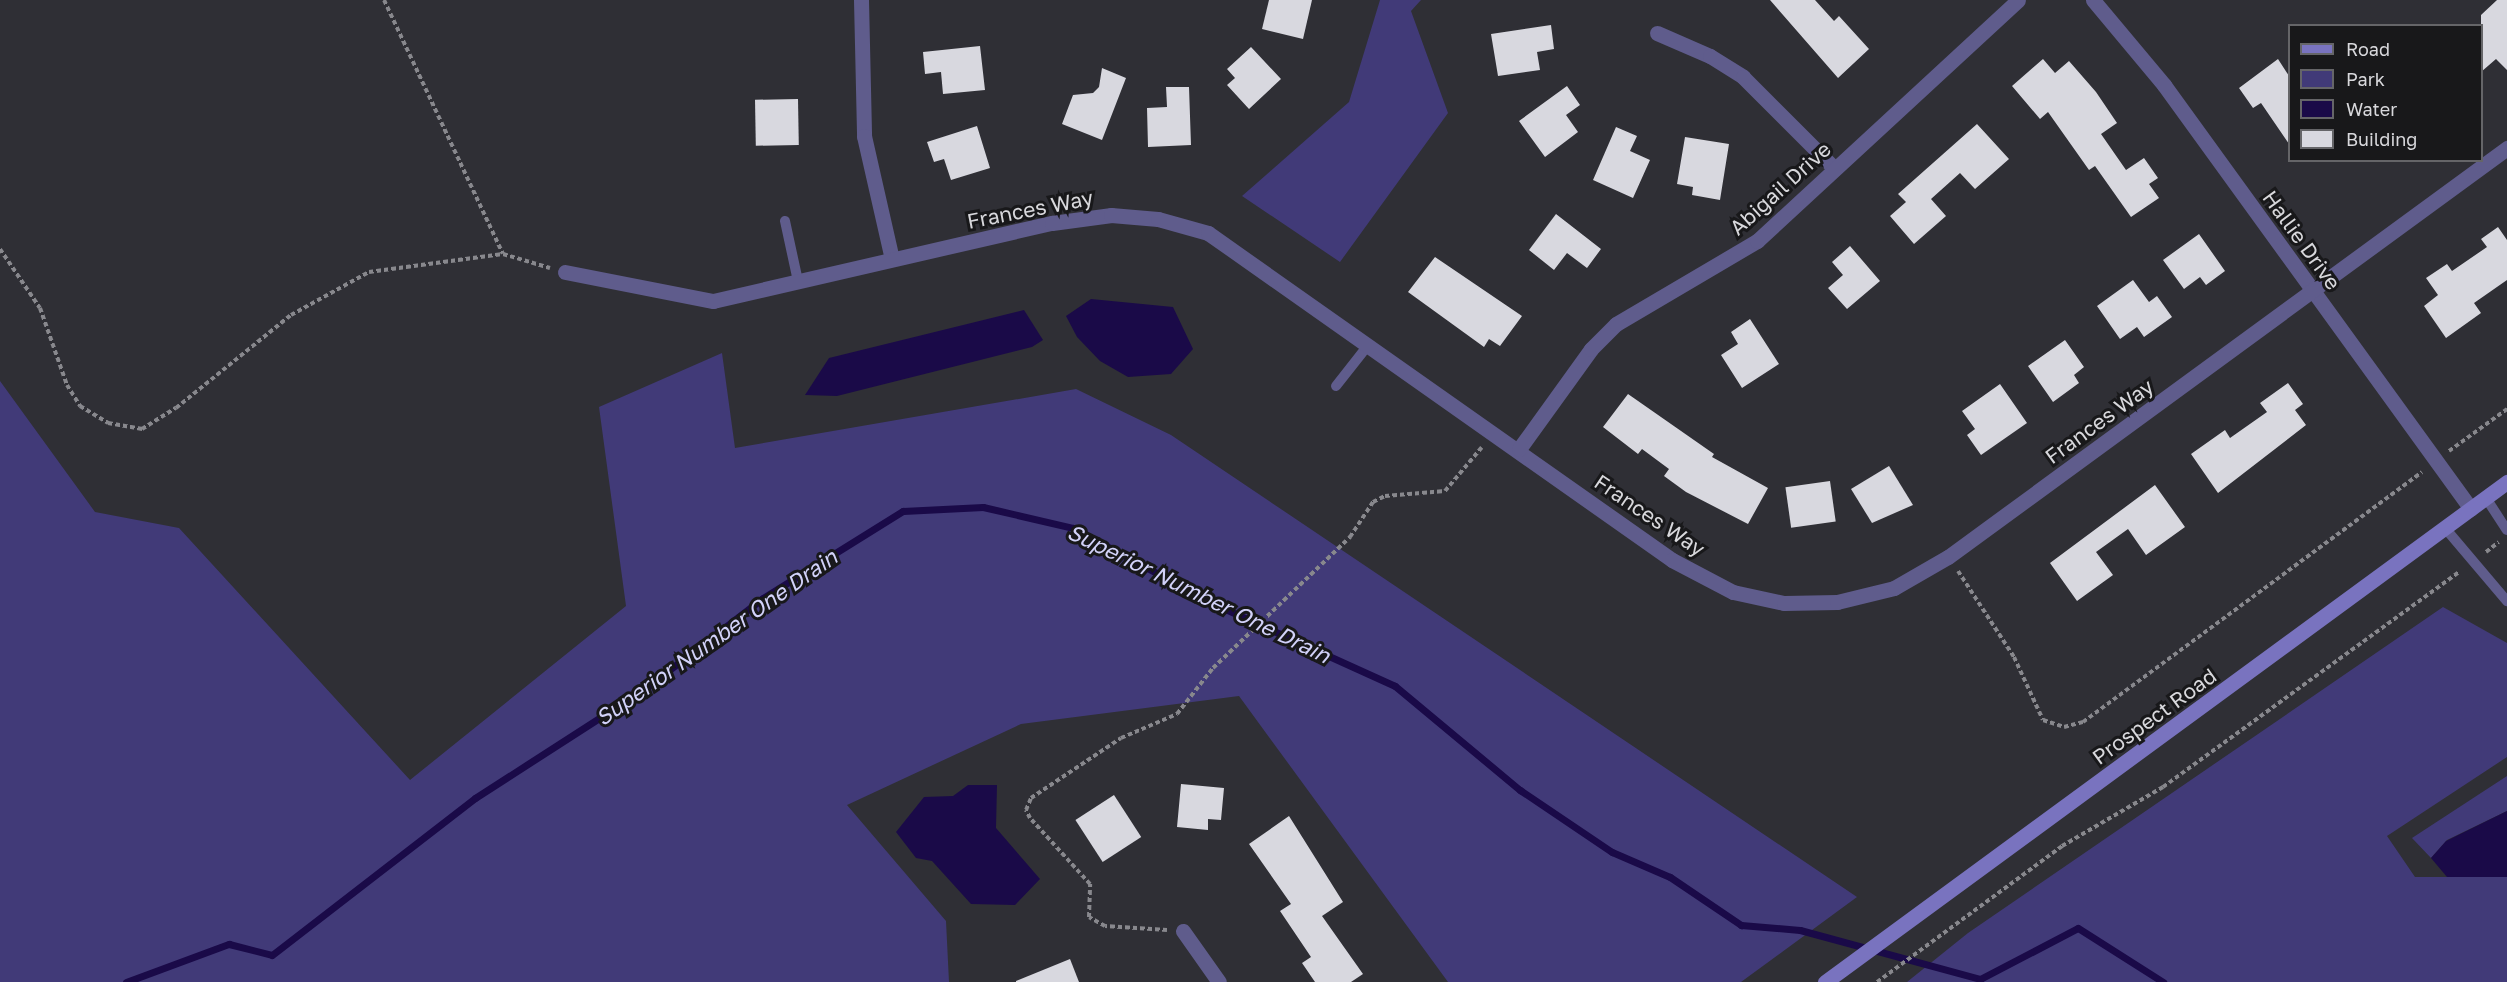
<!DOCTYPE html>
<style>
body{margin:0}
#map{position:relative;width:2507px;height:982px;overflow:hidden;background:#2f2f35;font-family:"Golos Text",sans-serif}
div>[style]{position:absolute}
.green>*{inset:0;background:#413a78}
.water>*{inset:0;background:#1a0a48}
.stream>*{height:7px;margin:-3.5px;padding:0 3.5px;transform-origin:3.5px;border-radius:3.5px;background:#1a0a48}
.building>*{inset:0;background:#d8d8df;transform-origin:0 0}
.path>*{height:4px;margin-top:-2px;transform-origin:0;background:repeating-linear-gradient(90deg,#88888d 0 4.5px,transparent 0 7.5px)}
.lane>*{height:10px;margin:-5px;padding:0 5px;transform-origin:5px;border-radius:5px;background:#5f5c8c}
.street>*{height:15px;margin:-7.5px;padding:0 7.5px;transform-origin:7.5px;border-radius:7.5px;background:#5f5c8c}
.secondary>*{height:15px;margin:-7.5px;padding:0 7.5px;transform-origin:7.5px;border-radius:7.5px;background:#7973bf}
span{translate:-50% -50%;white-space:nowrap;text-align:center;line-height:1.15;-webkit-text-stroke:6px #18181a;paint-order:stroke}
.street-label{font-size:21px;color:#d8d8dc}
.water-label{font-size:22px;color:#d2d2f9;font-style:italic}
.legend{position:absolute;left:2288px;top:24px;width:195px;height:138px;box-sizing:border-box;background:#18181a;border:2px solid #656568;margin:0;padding:8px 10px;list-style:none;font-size:18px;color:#d8d8dc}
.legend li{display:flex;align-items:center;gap:12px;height:30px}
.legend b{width:30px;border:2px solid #656568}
</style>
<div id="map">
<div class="green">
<div style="clip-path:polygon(1380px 0,1421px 0,1411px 11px,1448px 113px,1340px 262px,1242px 196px,1349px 102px)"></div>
<div style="clip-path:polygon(722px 353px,735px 448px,1076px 389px,1171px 435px,1857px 897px,1741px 982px,1448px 982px,1239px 696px,1021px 724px,847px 805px,946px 921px,949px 982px,0 982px,0 381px,95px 512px,179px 528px,410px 780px,626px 606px,599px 407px)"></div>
<div style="clip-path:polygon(2443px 607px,2507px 643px,2507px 757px,2387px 836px,2415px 877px,2507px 877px,2507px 982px,1907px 982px,1968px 933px)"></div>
<div style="clip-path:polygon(2507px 776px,2507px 811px,2447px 840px,2431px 858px,2412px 838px)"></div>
</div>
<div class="water">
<div style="clip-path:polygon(1091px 299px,1173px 307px,1193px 349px,1171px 374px,1128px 377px,1100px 361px,1077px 337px,1066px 316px)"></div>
<div style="clip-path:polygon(1024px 310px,1043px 340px,1032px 347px,837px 396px,805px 395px,829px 358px)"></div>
<div style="clip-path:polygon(968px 785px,997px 785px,996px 828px,1040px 879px,1015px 905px,971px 904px,932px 861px,916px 858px,896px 832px,924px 797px,953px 796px)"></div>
<div style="clip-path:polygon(2507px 811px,2507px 877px,2447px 877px,2431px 858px,2446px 841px)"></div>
</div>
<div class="stream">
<div style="left:126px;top:982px;width:110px;rotate:-20.3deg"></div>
<div style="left:229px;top:944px;width:44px;rotate:14.3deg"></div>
<div style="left:272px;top:955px;width:257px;rotate:-37.7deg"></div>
<div style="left:475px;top:798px;width:205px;rotate:-32.8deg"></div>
<div style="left:647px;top:687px;width:146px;rotate:-37.5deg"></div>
<div style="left:763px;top:598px;width:165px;rotate:-31.9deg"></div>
<div style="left:903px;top:511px;width:80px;rotate:-2.9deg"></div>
<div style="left:983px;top:507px;width:92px;rotate:13.1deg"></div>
<div style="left:1073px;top:528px;width:158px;rotate:28.3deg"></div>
<div style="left:1212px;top:603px;width:201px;rotate:24.4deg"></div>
<div style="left:1395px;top:686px;width:163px;rotate:39.8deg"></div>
<div style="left:1520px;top:790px;width:111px;rotate:34deg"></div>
<div style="left:1612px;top:852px;width:63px;rotate:23.3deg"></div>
<div style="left:1670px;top:877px;width:86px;rotate:34.1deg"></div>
<div style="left:1741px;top:925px;width:59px;rotate:4.8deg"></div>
<div style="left:1800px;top:930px;width:187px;rotate:15.2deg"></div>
<div style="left:1980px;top:979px;width:110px;rotate:-27.5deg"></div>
<div style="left:2078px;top:928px;width:101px;rotate:32.4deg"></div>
</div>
<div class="building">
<div style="clip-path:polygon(1269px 0,1312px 0,1303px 39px,1262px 29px)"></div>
<div style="clip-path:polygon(1770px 0,1815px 0,1834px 21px,1839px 16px,1869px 49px,1838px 78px)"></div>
<div style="clip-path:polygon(2497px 0,2507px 0,2507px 70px,2496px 59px,2481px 72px,2481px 15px)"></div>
<div style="clip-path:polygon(1551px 25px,1554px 49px,1537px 52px,1540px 70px,1498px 76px,1491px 34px)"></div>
<div style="clip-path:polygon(980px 46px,985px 90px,943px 94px,941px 72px,925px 74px,923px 52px)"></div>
<div style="clip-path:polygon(1251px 47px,1281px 79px,1249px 109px,1227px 85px,1235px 78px,1227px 69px)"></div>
<div style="clip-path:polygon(2043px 59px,2055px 73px,2069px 61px,2096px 92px,2117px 123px,2101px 134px,2126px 170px,2144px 158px,2158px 178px,2149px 184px,2159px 198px,2131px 217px,2095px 166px,2089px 170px,2048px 112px,2040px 119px,2012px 86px)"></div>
<div style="clip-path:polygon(2278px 59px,2289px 76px,2289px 144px,2261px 103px,2253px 108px,2239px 88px)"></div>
<div style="clip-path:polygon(1102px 68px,1126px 78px,1102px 140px,1062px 124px,1073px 95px,1093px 93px,1099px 87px)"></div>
<div style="clip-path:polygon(1567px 86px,1580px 105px,1566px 115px,1578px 132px,1545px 157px,1519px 121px)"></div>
<div style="clip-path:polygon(1166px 87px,1189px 87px,1191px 145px,1148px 147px,1147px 108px,1167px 107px)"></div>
<div style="left:798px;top:99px;width:46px;height:43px;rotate:89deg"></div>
<div style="clip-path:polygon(1977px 124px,2009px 159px,1975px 189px,1960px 173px,1931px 199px,1946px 216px,1914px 244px,1890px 216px,1906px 202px,1898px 194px)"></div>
<div style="clip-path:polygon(977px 126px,990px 168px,951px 180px,944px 159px,934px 162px,927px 142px)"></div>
<div style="clip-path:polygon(1616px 127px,1637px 136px,1630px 151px,1650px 160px,1633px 198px,1593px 180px)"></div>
<div style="clip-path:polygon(1685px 137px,1729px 144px,1720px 200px,1692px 195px,1693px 187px,1677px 184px)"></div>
<div style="clip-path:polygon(1556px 214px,1601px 249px,1587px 268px,1567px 253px,1554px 270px,1529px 250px)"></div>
<div style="clip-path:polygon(2498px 227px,2507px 240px,2507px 280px,2474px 303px,2481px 313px,2446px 338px,2424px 306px,2438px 295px,2426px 278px,2447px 264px,2452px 271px,2487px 247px,2481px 239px)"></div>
<div style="clip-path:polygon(2199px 234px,2225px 271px,2206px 285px,2200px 277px,2184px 289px,2163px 260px)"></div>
<div style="clip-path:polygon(1850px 246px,1880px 281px,1847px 309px,1828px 288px,1843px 275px,1832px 262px)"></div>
<div style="clip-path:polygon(1435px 257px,1522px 316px,1500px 346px,1489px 339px,1484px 347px,1408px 292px)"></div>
<div style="clip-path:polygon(2133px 280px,2149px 302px,2157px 296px,2172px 317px,2144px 337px,2137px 327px,2120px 339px,2097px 306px)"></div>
<div style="clip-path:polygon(1750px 319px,1779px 364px,1742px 388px,1721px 355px,1738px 344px,1731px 332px)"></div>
<div style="clip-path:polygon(2065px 340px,2084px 367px,2074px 375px,2079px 383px,2053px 402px,2028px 366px)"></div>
<div style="clip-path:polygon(2288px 383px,2303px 404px,2295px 410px,2306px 425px,2218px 493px,2191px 454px,2225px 430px,2230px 438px,2267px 412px,2260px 403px)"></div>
<div style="clip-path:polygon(2000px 384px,2027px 423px,1981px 455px,1967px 435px,1975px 429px,1962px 411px)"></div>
<div style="clip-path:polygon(1628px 394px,1714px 454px,1712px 457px,1768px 488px,1748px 524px,1686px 492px,1664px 476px,1669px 469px,1642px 449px,1638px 454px,1603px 427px)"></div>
<div style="clip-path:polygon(1889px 466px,1913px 505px,1872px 523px,1851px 489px)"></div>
<div style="left:1830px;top:481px;width:41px;height:45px;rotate:82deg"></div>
<div style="clip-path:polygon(2155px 485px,2185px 527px,2146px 555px,2128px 529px,2096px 552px,2113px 575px,2077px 601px,2050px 563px)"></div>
<div style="clip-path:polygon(1181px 784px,1224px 788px,1221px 820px,1208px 819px,1208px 830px,1177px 827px)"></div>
<div style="left:1114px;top:795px;width:50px;height:46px;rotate:57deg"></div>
<div style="clip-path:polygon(1289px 816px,1343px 902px,1322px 916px,1363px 974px,1351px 982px,1315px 982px,1302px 963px,1311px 957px,1280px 911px,1291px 904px,1249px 844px)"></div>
<div style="clip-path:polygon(1070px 959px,1079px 982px,1016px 982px,1016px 981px)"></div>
</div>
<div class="path">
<div style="left:384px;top:0;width:280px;rotate:64.9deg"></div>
<div style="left:503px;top:254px;width:49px;rotate:16.6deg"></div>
<div style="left:0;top:249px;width:71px;rotate:55.9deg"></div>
<div style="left:40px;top:308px;width:82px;rotate:70.7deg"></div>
<div style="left:67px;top:385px;width:25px;rotate:58deg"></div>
<div style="left:80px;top:406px;width:33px;rotate:31deg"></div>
<div style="left:108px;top:423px;width:35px;rotate:10deg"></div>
<div style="left:142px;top:429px;width:40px;rotate:-32deg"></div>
<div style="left:176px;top:408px;width:148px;rotate:-39deg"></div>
<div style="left:291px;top:315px;width:89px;rotate:-28.9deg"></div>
<div style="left:369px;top:272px;width:135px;rotate:-7.7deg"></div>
<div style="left:2449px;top:451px;width:72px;rotate:-35.9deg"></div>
<div style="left:2486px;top:552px;width:16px;rotate:-38deg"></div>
<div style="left:1958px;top:571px;width:103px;rotate:56.9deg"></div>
<div style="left:2014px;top:657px;width:69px;rotate:65.3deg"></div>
<div style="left:2043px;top:720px;width:22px;rotate:18deg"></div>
<div style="left:2064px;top:727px;width:20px;rotate:-15deg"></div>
<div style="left:2083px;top:722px;width:421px;rotate:-36.4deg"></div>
<div style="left:1167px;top:930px;width:62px;rotate:-176.3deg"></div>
<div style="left:1105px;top:926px;width:18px;rotate:-151deg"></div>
<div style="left:1089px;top:917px;width:33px;rotate:-88deg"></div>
<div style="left:1090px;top:884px;width:89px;rotate:-132.3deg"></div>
<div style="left:1030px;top:818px;width:9px;rotate:-117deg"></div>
<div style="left:1026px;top:810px;width:13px;rotate:-67deg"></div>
<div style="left:1031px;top:798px;width:108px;rotate:-33.7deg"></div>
<div style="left:1121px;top:738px;width:61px;rotate:-23.2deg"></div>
<div style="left:1177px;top:714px;width:58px;rotate:-52deg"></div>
<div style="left:1213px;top:668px;width:190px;rotate:-43.7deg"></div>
<div style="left:1350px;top:537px;width:42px;rotate:-56.7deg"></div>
<div style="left:1373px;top:502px;width:13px;rotate:-27deg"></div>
<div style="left:1385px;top:496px;width:60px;rotate:-4.8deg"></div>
<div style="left:1445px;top:491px;width:57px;rotate:-49.9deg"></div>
<div style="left:1877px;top:982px;width:230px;rotate:-36.3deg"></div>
<div style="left:2062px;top:846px;width:117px;rotate:-30.3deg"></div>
<div style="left:2163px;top:787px;width:367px;rotate:-36deg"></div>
</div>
<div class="lane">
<div style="left:785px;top:221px;width:61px;rotate:77.8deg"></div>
<div style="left:1336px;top:386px;width:53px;rotate:-51.8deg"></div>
<div style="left:2486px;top:498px;width:38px;rotate:57deg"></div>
<div style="left:2445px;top:528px;width:96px;rotate:49.7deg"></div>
</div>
<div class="street">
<div style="left:861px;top:0;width:136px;rotate:88.7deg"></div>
<div style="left:864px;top:136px;width:126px;rotate:77.2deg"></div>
<div style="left:2093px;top:0;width:111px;rotate:50.1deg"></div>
<div style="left:2164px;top:85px;width:523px;rotate:54.09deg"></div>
<div style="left:1657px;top:33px;width:58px;rotate:23.5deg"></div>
<div style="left:1710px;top:56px;width:39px;rotate:32deg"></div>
<div style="left:1743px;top:77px;width:127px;rotate:45deg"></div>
<div style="left:565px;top:272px;width:151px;rotate:11.1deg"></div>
<div style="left:713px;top:301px;width:348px;rotate:-13deg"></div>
<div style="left:1052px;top:223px;width:60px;rotate:-7.7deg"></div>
<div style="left:1111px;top:215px;width:47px;rotate:4.9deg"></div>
<div style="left:1158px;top:219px;width:52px;rotate:15.6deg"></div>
<div style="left:1208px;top:233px;width:568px;rotate:35.17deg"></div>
<div style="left:1672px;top:560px;width:69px;rotate:27.7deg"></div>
<div style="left:1733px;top:592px;width:52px;rotate:12.2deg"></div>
<div style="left:1784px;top:603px;width:53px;rotate:-1.1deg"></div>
<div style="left:1837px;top:602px;width:59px;rotate:-13.8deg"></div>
<div style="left:1894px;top:588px;width:62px;rotate:-29.9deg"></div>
<div style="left:1948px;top:557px;width:693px;rotate:-36.19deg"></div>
<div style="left:1519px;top:449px;width:123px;rotate:-54.2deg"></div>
<div style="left:1591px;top:349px;width:35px;rotate:-45deg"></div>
<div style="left:1616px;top:324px;width:164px;rotate:-30.5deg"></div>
<div style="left:1757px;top:241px;width:355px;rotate:-42.7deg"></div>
<div style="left:1183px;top:931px;width:62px;rotate:54.8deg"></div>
</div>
<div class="secondary">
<div style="left:1825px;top:982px;width:846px;rotate:-36.25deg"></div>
</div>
<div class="street-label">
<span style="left:1780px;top:188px;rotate:-42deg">Abigail Drive</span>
<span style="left:1030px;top:209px;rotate:-11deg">Frances Way</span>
<span style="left:2302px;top:240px;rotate:54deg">Hallie Drive</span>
<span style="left:2099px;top:421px;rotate:-36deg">Frances Way</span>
<span style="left:1650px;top:515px;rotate:34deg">Frances Way</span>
<span style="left:2154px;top:716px;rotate:-36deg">Prospect Road</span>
</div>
<div class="water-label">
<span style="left:1199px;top:593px;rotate:26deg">Superior Number One Drain</span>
<span style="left:716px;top:637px;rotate:-35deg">Superior Number One Drain</span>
</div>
<ul class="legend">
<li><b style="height:8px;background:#7973bf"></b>Road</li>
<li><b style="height:16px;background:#413a78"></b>Park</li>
<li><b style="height:16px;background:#1a0a48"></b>Water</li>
<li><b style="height:16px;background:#d8d8df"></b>Building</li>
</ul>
</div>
